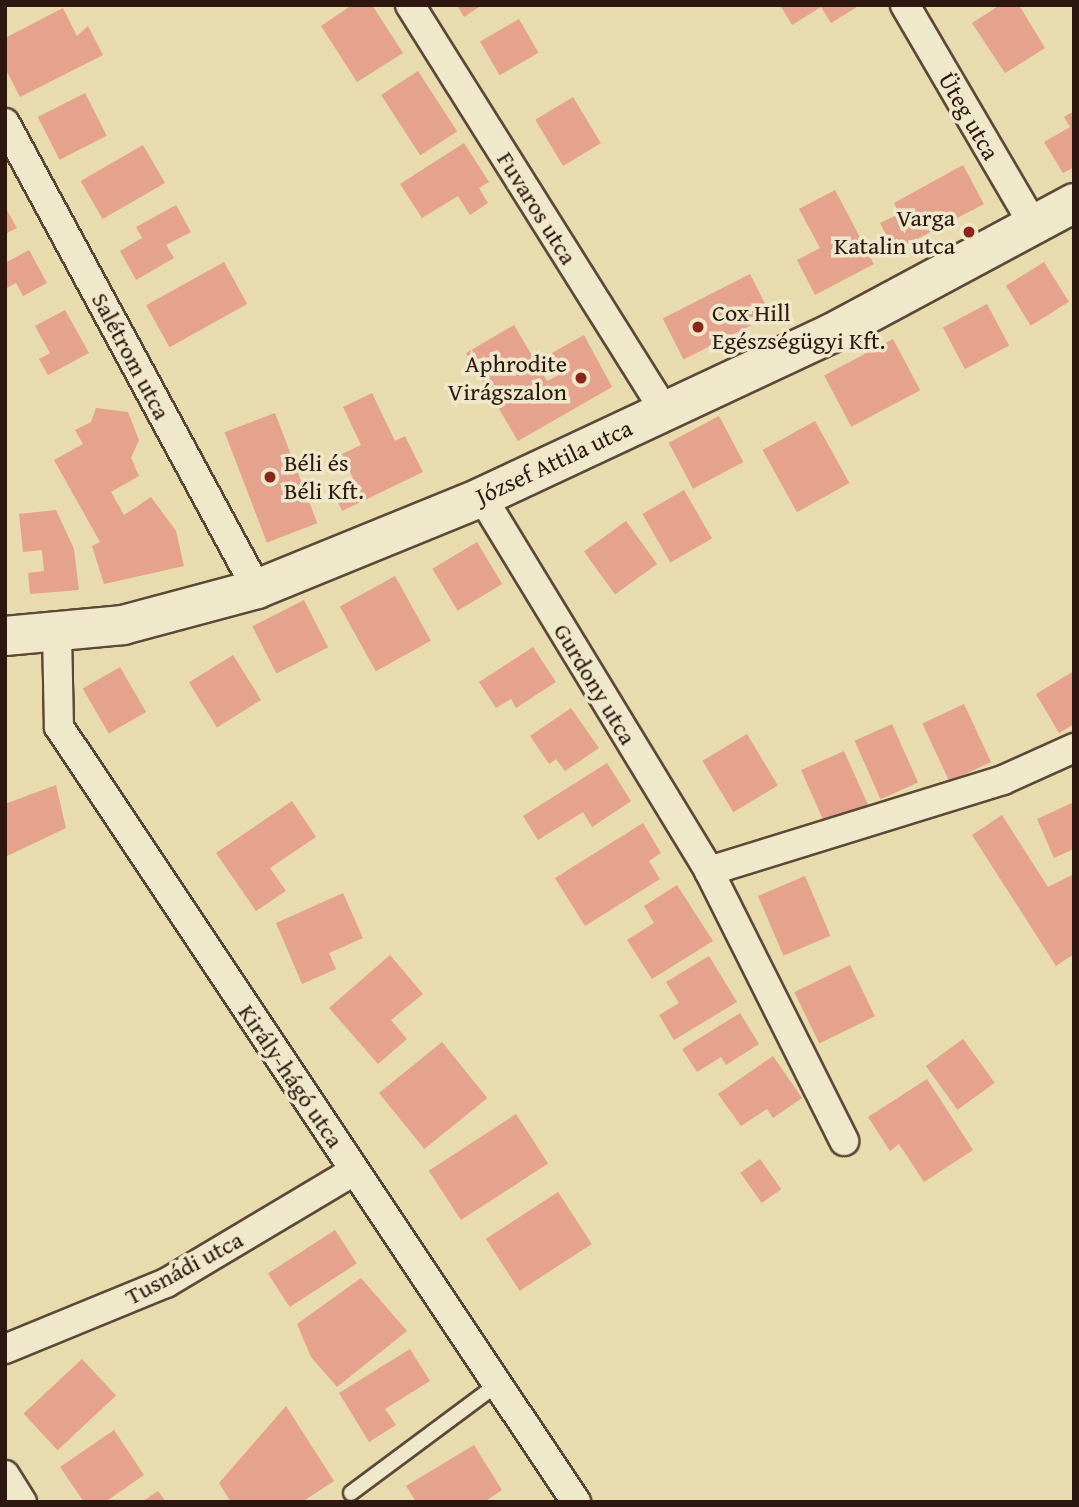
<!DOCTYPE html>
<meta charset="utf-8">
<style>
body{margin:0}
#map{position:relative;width:1079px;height:1507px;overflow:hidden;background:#e8dbae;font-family:"Gentium Book Plus",serif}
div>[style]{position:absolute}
.building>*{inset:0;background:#e5a28d;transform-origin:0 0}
.roads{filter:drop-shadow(2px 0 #5c4837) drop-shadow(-2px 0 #5c4837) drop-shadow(0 2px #5c4837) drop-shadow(0 -2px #5c4837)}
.lane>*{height:14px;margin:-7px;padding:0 7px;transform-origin:7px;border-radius:7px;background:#f0e8ca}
.street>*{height:28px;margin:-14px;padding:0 14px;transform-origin:14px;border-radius:14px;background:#f0e8ca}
.secondary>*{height:38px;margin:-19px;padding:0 19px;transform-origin:19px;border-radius:19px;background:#f0e8ca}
.dots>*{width:19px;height:19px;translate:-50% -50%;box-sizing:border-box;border:4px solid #f0e8ca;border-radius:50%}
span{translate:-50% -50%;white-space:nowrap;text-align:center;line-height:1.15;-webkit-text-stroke:7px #f0e8ca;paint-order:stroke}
.street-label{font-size:24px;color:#2d170f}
.poi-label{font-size:24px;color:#2d170f}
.right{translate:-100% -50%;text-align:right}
.left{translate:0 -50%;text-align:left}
.frame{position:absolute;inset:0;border:7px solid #2d170f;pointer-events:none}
</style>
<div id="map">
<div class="building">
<div style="clip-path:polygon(352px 5px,372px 5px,403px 53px,357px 82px,321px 26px)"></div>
<div style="clip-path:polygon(457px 5px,482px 5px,464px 17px)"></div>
<div style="clip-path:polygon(780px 5px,860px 5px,831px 23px,821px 7px,792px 25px)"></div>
<div style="clip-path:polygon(1000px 5px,1019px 5px,1045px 48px,1005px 73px,972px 23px)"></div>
<div style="clip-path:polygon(63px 8px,77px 36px,88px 26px,103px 55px,20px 97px,5px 68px,5px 38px)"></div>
<div style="left:519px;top:19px;width:39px;height:45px;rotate:60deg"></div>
<div style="left:418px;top:71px;width:72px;height:44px;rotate:57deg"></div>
<div style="left:85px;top:93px;width:48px;height:53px;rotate:63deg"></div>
<div style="left:573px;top:97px;width:54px;height:44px;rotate:59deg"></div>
<div style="clip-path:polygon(1074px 111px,1074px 167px,1063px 173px,1044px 142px,1070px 127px,1064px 117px)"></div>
<div style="clip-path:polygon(464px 143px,489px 182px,479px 188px,488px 203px,470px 215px,458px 196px,422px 218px,400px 184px)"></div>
<div style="left:143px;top:145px;width:44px;height:72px;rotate:60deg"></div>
<div style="clip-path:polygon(963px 165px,984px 204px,894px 251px,880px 223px,899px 214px,894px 203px)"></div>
<div style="clip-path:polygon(835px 190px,874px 264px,815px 295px,797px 260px,820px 248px,799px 209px)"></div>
<div style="clip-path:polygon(176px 205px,191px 232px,166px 245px,174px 258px,136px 280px,120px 251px,142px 238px,136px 227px)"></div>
<div style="clip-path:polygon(5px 207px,17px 228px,5px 234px)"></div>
<div style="clip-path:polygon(29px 250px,47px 283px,23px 296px,16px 283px,5px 289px,5px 263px)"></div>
<div style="left:224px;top:262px;width:48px;height:89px;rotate:61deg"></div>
<div style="left:1044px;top:262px;width:47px;height:45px;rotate:58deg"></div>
<div style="left:750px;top:274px;width:46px;height:98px;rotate:63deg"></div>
<div style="left:987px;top:304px;width:47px;height:50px;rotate:62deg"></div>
<div style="clip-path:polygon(65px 310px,89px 353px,48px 375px,39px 359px,50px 353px,35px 326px)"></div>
<div style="clip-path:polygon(514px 325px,547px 381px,561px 374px,550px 354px,584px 335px,612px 387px,518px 441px,466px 353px)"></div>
<div style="left:893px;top:339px;width:58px;height:78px;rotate:62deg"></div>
<div style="clip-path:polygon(372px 393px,395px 441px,405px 436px,423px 472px,342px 511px,332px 488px,353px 478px,342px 454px,361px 445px,343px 407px)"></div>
<div style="clip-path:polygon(96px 408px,128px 412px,139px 440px,131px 458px,139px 476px,111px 492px,124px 515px,151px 497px,176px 531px,184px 566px,104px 584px,92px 546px,100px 542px,54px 460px,83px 444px,75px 430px,91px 422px)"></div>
<div style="left:275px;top:413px;width:118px;height:54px;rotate:69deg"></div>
<div style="left:719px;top:416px;width:52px;height:57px;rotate:62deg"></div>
<div style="left:815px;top:421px;width:71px;height:60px;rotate:61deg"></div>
<div style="left:684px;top:490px;width:56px;height:48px;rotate:60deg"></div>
<div style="clip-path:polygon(56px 510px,74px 549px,79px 590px,30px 594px,28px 573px,44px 571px,42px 550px,23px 552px,19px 514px)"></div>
<div style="left:626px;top:521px;width:53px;height:52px;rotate:54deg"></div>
<div style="left:477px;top:542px;width:49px;height:52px;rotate:59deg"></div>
<div style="left:395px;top:576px;width:74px;height:63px;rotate:61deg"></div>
<div style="left:304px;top:600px;width:53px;height:58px;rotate:63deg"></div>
<div style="clip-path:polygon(533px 647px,556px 682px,516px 708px,511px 699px,496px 708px,479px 682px)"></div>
<div style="left:233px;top:655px;width:53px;height:52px;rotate:58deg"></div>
<div style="left:120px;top:667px;width:52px;height:43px;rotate:60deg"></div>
<div style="clip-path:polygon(1074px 671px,1074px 724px,1059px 733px,1036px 694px)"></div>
<div style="left:964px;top:704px;width:64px;height:46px;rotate:65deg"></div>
<div style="clip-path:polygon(571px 708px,599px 748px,565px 771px,556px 759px,549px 764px,530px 736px)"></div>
<div style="left:892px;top:724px;width:64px;height:41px;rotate:66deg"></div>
<div style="left:747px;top:734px;width:60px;height:52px;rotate:59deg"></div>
<div style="left:844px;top:751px;width:60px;height:47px;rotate:66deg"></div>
<div style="clip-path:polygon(607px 763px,631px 801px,592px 827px,583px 812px,538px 840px,523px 816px)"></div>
<div style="clip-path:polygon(56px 785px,66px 828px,5px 857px,5px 804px)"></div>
<div style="clip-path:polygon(292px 801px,316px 837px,270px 868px,286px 891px,256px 911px,216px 853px)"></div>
<div style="clip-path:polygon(1074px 802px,1074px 849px,1054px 858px,1037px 819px)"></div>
<div style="clip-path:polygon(1002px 815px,1048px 887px,1074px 874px,1074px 954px,1056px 966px,972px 835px)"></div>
<div style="clip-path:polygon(643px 823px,661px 853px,649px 861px,660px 879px,585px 926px,555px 878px)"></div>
<div style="left:805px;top:876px;width:65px;height:51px;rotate:67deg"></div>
<div style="clip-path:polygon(677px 885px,713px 941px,652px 979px,627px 940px,654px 923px,644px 906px)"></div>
<div style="clip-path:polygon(343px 893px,363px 938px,329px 953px,336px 969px,302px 984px,276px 923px)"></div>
<div style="clip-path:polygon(390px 955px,423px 994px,391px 1020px,407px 1039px,378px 1064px,329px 1008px)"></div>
<div style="clip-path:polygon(709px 956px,737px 1002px,674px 1040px,659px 1015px,679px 1003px,666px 982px)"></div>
<div style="left:850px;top:965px;width:57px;height:62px;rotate:64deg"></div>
<div style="clip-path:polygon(740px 1013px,759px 1044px,726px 1065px,721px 1057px,697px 1072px,682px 1049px)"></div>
<div style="left:963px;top:1039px;width:54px;height:46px;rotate:54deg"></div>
<div style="left:442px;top:1042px;width:72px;height:81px;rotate:51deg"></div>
<div style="clip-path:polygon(773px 1056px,802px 1098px,773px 1118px,767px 1109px,741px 1126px,718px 1094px)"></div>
<div style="clip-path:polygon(927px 1079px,973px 1150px,924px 1182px,899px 1144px,890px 1151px,868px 1117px)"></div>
<div style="left:516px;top:1114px;width:59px;height:104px;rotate:57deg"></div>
<div style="left:760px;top:1159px;width:37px;height:24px;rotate:55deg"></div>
<div style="left:558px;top:1192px;width:62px;height:86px;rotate:57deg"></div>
<div style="left:335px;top:1230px;width:40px;height:80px;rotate:57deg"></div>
<div style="clip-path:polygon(361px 1278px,407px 1331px,337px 1387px,311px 1357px,297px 1324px)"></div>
<div style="clip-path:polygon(410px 1349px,430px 1381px,385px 1409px,396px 1425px,369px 1442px,339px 1393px)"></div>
<div style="left:82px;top:1359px;width:50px;height:80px;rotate:47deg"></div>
<div style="clip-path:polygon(286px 1406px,334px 1481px,302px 1502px,231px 1502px,219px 1483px)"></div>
<div style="clip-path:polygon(114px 1430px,144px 1475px,105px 1502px,84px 1502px,60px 1467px)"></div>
<div style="clip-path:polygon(474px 1445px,502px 1490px,484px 1502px,416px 1502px,406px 1486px)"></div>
<div style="clip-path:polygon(158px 1491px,166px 1502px,142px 1502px)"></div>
</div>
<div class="roads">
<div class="lane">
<div style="left:351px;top:1493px;width:183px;rotate:-36.6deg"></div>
</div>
<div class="street">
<div style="left:410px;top:5px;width:479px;rotate:57.9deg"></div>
<div style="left:905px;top:5px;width:256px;rotate:59.7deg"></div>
<div style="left:5px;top:123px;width:530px;rotate:61.6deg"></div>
<div style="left:482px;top:497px;width:437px;rotate:58.7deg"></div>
<div style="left:709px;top:871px;width:302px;rotate:63.4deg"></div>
<div style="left:57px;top:633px;width:94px;rotate:88.8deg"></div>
<div style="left:59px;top:727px;width:932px;rotate:56.29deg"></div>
<div style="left:709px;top:871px;width:308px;rotate:-17.2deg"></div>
<div style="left:1003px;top:780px;width:78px;rotate:-24.3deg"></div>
<div style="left:5px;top:1349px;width:174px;rotate:-22.3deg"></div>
<div style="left:166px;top:1283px;width:219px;rotate:-30.8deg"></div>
<div style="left:5px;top:1475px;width:32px;rotate:58deg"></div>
</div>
<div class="secondary">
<div style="left:5px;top:636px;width:119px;rotate:-5.3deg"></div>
<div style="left:123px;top:625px;width:139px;rotate:-15deg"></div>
<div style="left:257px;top:589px;width:243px;rotate:-22.2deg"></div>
<div style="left:482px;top:497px;width:387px;rotate:-25.1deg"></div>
<div style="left:832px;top:333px;width:275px;rotate:-28.2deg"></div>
</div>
</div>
<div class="dots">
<div style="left:969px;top:232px;background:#8f2418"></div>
<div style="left:698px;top:327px;background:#8f2418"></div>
<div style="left:581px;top:378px;background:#8f2418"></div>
<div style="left:270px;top:477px;background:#8f2418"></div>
</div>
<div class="street-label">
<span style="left:969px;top:116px;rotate:60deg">Üteg utca</span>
<span style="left:537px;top:208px;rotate:58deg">Fuvaros utca</span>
<span style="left:131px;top:356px;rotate:62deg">Salétrom utca</span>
<span style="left:554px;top:462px;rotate:-25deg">József Attila utca</span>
<span style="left:595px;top:684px;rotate:59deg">Gurdony utca</span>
<span style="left:291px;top:1076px;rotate:56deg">Király-hágó utca</span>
<span style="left:184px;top:1268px;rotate:-28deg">Tusnádi utca</span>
</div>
<div class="poi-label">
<span class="right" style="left:955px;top:232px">Varga<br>Katalin utca</span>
<span class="left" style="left:712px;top:327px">Cox Hill<br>Egészségügyi Kft.</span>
<span class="right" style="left:567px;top:378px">Aphrodite<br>Virágszalon</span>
<span class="left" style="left:284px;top:477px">Béli és<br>Béli Kft.</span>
</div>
<div class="frame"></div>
</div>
